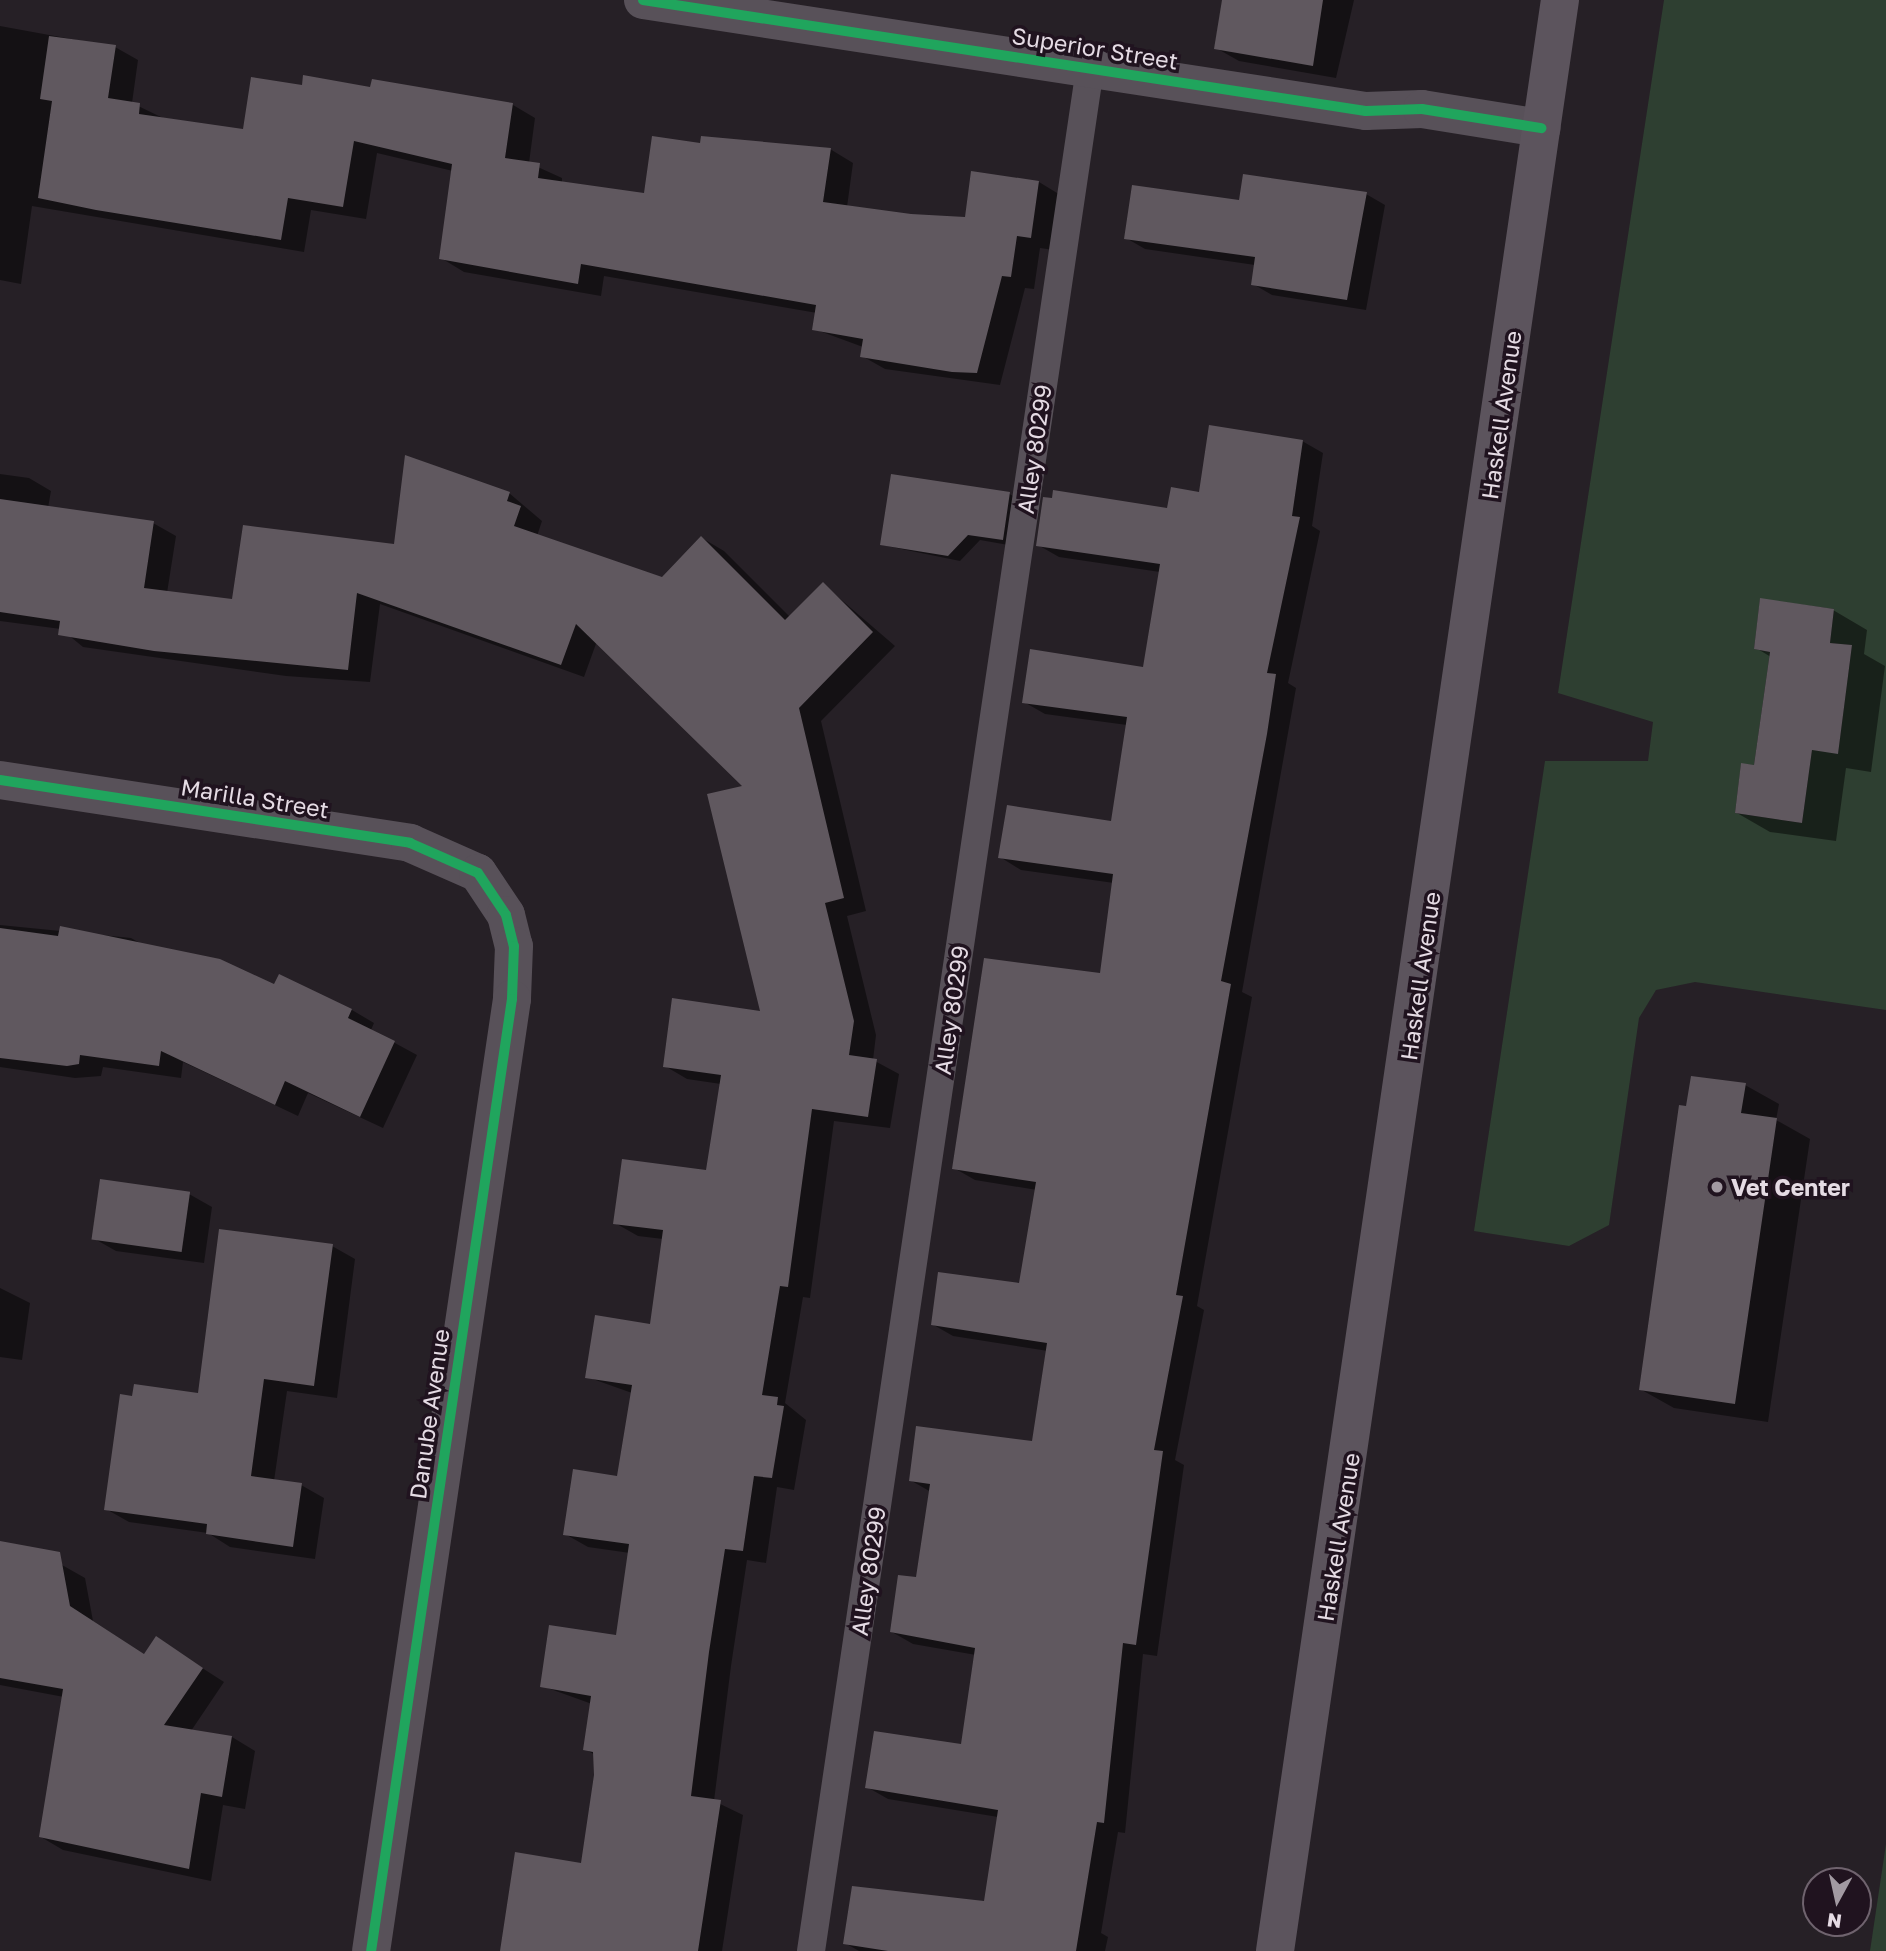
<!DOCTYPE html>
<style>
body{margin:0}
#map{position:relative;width:1886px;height:1951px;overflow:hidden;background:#262026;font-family:"Golos Text",sans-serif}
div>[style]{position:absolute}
.green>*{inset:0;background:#2e3f31}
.shadow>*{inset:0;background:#0007}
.building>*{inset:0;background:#60585f;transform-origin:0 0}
.service>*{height:28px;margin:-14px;padding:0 14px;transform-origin:14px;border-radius:14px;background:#585159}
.minor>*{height:38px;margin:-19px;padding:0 19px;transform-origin:19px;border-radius:19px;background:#585159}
.secondary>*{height:38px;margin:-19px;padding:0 19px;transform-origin:19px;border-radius:19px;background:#5c545d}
.cycleway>*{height:10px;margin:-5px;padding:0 5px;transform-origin:5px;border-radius:5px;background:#20a55d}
.dots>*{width:19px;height:19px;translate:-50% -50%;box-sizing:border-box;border:4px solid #20131f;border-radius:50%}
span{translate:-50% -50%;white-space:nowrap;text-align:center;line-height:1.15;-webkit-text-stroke:7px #20131f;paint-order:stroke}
.street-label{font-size:23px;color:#e5dbe4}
.poi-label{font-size:23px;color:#e5dbe4;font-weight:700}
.left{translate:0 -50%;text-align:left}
.north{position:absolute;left:1802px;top:1867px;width:70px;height:70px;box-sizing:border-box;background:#20131f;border:2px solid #6f636e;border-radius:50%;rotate:188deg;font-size:19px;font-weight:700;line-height:28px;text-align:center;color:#e5dbe4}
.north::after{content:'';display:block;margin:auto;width:24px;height:32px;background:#a29aa2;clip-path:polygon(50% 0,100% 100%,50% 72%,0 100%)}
</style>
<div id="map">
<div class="green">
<div style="clip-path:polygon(evenodd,1664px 0,1886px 0,1886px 1010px,1695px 982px,1656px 990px,1639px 1018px,1609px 1225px,1569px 1246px,1474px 1231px,1545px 761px,1648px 761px,1653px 722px,1558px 693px,1664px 0,1760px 599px,1834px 609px,1830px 643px,1852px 645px,1838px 753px,1812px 750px,1802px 823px,1735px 813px,1741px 764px,1754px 765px,1770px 652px,1754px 649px,1760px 599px)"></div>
<div style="clip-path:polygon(1886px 1844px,1886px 1951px,1870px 1951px)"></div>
</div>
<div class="shadow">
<div style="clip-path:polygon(1224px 0,1354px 0,1336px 78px,1239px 61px,1216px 48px)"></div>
<div style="clip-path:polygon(0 26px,115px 47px,138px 60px,132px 103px,163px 118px,244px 131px,304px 87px,513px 105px,535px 118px,529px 163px,562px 178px,562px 183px,645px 195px,702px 145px,830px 149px,853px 163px,847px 207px,911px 216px,966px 218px,1039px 182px,1062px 196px,1054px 250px,1040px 248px,1034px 289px,1025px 288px,1000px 385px,885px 369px,862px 356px,863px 347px,814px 329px,817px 313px,604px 276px,601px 296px,464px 272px,441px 258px,453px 171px,377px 153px,366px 219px,311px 210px,304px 252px,32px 206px,21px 284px,0 280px)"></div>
<div style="clip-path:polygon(1366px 194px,1385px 205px,1366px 310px,1272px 295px,1253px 284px,1255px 265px,1145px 249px,1126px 238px)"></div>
<div style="clip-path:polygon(1302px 441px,1323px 453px,1312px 526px,1320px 531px,1288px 683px,1296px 688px,1242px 992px,1252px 997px,1197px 1306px,1204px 1310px,1175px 1460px,1184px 1465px,1157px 1656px,1143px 1654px,1125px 1833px,1118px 1832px,1101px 1933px,1108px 1937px,1105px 1951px,859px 1951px,845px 1943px,985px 1903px,998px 1817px,888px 1799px,867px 1787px,962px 1746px,976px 1655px,913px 1644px,892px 1632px,917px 1579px,931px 1492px,910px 1480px,1033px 1442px,1048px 1351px,953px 1336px,932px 1324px,1020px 1285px,1037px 1190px,975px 1180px,954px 1168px,1101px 975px,1114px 883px,1021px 870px,1000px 857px,1112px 823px,1127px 725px,1045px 714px,1024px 702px,1145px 669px,1160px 572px,1059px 557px,1038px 545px,1169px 510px)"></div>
<div style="clip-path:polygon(0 474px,29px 478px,51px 491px,48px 508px,153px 523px,176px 536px,167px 593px,234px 601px,395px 546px,509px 493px,542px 521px,537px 536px,662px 579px,702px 538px,724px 551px,790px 617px,823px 584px,895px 646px,821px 721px,866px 911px,847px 916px,876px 1035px,873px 1060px,899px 1074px,890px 1128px,834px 1121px,810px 1298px,803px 1297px,785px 1403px,806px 1420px,794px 1490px,777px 1487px,766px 1563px,747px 1560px,731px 1666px,714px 1801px,743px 1815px,722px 1951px,501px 1951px,583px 1865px,596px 1775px,595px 1755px,585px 1749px,592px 1704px,542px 1686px,618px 1637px,630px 1553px,588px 1547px,565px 1534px,619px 1478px,632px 1393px,587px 1377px,651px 1326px,663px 1239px,638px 1236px,615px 1223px,708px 1172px,721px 1084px,687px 1079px,665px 1066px,762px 1014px,745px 787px,597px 641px,584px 677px,380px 604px,370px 682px,286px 676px,83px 647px,61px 629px,0 621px)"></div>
<div style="clip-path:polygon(1008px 493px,1019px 500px,1014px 546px,980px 540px,960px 561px,882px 545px)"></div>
<div style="clip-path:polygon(1833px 610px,1867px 630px,1864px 654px,1885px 666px,1871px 772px,1846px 768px,1836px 841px,1770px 832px,1737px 813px,1756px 767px,1771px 657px,1756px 648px)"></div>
<div style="clip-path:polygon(0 925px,131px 938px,152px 950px,352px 1010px,374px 1023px,371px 1030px,417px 1055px,383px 1128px,308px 1093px,298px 1116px,183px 1062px,181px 1078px,103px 1067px,101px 1076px,75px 1078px,0 1067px)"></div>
<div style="clip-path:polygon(1745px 1085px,1779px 1104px,1776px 1120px,1810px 1139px,1768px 1422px,1674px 1408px,1640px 1389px,1688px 1108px)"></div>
<div style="clip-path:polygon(189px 1194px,212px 1207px,204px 1263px,116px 1251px,93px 1238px)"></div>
<div style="clip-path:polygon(332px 1246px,355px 1259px,337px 1398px,287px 1391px,274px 1481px,301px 1485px,324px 1498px,315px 1559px,230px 1547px,208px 1533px,129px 1522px,106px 1509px,134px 1398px,199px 1395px)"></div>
<div style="clip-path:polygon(0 1288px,30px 1303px,22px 1360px,0 1357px)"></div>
<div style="clip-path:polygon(62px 1565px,85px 1578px,93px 1621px,145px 1655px,157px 1639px,224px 1682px,191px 1731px,232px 1737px,255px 1751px,245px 1809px,223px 1805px,211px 1881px,63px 1850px,41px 1837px,64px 1697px,0 1685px,0 1582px)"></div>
</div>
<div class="building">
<div style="clip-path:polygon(1222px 0,1323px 0,1313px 66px,1214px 49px)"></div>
<div style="clip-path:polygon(49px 36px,116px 45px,108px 98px,140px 103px,139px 114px,243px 129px,251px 77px,302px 85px,303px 75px,370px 87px,372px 79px,513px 103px,505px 158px,540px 163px,538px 178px,644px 193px,652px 136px,700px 143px,701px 136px,831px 148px,823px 202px,911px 214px,965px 217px,971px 171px,1039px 181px,1031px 238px,1017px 236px,1011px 277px,1002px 276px,977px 373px,952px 372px,860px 357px,863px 339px,812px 330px,816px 305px,581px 264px,578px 284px,439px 259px,452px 164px,354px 141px,343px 207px,288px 198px,281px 240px,96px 210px,38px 198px,52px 101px,40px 99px)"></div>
<div style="clip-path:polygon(1243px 174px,1367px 192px,1347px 300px,1251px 285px,1255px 257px,1124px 239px,1132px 185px,1239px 200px)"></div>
<div style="clip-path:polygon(1209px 425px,1303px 440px,1292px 516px,1300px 517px,1267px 673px,1276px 674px,1267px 734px,1221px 981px,1231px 984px,1176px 1295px,1183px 1296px,1154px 1450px,1163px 1451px,1136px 1645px,1123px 1643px,1104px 1823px,1097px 1822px,1076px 1951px,888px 1951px,843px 1944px,852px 1886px,984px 1901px,998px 1810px,865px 1788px,874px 1731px,961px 1744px,975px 1648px,890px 1632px,898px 1575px,916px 1577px,930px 1484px,909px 1481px,916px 1426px,1032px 1441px,1047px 1343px,931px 1325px,938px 1272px,1019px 1283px,1036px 1182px,952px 1169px,984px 958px,1100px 973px,1113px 874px,998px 858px,1007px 805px,1111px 821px,1127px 717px,1022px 703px,1030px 649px,1143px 667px,1160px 564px,1036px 546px,1043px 497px,1052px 498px,1053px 490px,1167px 508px,1171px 487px,1199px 492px)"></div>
<div style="clip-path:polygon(405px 455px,510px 492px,507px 501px,521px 506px,514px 526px,662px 577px,701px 536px,785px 620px,823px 582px,873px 632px,799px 708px,844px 898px,825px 903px,854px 1021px,849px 1055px,877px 1059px,868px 1117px,812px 1109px,788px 1287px,780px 1286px,762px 1395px,778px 1397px,777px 1405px,784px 1406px,772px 1478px,754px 1476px,743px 1551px,725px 1549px,709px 1652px,691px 1796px,721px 1800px,698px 1951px,500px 1951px,515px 1852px,581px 1863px,594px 1775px,593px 1752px,583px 1750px,591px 1696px,540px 1687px,549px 1625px,616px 1635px,629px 1544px,563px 1535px,573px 1469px,617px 1476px,632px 1385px,585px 1378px,595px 1315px,650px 1324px,663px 1230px,613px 1224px,622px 1159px,706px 1170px,721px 1075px,663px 1067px,672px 998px,760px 1011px,707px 794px,742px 786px,576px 624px,561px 665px,357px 593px,348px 670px,154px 651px,58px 635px,60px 621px,0 612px,0 499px,154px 521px,144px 588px,232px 599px,243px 525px,394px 544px)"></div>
<div style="clip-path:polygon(891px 474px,1010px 492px,1003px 540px,968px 535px,948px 556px,880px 545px)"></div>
<div style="clip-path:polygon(1760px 598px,1834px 609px,1830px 643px,1852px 645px,1838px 754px,1812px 750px,1802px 823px,1735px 813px,1741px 763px,1754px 765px,1770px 652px,1754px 649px)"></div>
<div style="clip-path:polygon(60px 926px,220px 959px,274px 984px,279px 974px,352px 1009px,348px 1018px,395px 1041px,360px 1117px,285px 1081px,275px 1105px,161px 1051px,159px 1066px,80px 1055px,79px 1064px,67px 1066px,0 1058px,0 928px,58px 936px)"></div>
<div style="clip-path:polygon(1691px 1076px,1746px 1083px,1741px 1113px,1777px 1118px,1735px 1404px,1639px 1390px,1679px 1105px,1686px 1106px)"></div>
<div style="left:100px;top:1179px;width:91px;height:61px;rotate:8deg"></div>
<div style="clip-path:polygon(219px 1229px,333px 1244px,314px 1386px,264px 1379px,251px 1476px,302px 1483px,293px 1547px,206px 1534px,207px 1524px,104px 1510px,120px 1394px,132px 1396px,134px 1384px,198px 1393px)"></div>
<div style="clip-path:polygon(0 1541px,60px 1552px,70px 1606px,144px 1654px,156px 1636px,203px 1668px,164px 1725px,232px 1736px,222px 1797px,201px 1793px,189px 1869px,39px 1837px,63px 1689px,0 1678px)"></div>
</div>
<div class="service">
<div style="left:811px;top:1951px;width:1904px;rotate:-81.57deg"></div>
</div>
<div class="minor">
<div style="left:643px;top:0;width:731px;rotate:8.73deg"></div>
<div style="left:1366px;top:111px;width:56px;rotate:-2deg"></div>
<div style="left:1422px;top:109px;width:121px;rotate:9.1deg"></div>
<div style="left:0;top:780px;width:415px;rotate:8.7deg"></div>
<div style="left:410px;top:843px;width:74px;rotate:23.8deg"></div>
<div style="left:478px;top:873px;width:50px;rotate:56.3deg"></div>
<div style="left:506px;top:915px;width:32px;rotate:76deg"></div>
<div style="left:514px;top:946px;width:53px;rotate:92.2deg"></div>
<div style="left:512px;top:999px;width:962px;rotate:98.42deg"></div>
</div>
<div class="secondary">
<div style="left:1275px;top:1951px;width:1972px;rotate:-81.69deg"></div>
</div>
<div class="cycleway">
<div style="left:643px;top:0;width:731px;rotate:8.73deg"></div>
<div style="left:1366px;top:111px;width:56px;rotate:-2deg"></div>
<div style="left:1422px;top:109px;width:121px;rotate:9.1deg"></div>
<div style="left:0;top:780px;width:415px;rotate:8.7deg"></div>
<div style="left:410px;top:843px;width:74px;rotate:23.8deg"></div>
<div style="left:478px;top:873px;width:50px;rotate:56.3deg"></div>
<div style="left:506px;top:915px;width:32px;rotate:76deg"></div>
<div style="left:514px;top:946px;width:53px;rotate:92.2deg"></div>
<div style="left:512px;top:999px;width:962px;rotate:98.42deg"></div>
</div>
<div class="dots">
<div style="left:1717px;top:1187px;background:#a29aa2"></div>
</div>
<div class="street-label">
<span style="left:1095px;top:48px;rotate:9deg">Superior Street</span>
<span style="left:1501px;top:415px;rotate:-82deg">Haskell Avenue</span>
<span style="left:1034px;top:449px;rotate:-82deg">Alley 80299</span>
<span style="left:255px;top:798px;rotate:9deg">Marilla Street</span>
<span style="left:1420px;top:976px;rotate:-82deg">Haskell Avenue</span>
<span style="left:951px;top:1010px;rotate:-82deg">Alley 80299</span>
<span style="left:429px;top:1414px;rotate:-82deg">Danube Avenue</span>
<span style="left:1338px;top:1537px;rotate:-81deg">Haskell Avenue</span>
<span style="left:868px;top:1571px;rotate:-82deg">Alley 80299</span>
</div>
<div class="poi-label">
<span class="left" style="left:1731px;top:1187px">Vet Center</span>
</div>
<div class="north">N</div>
</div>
